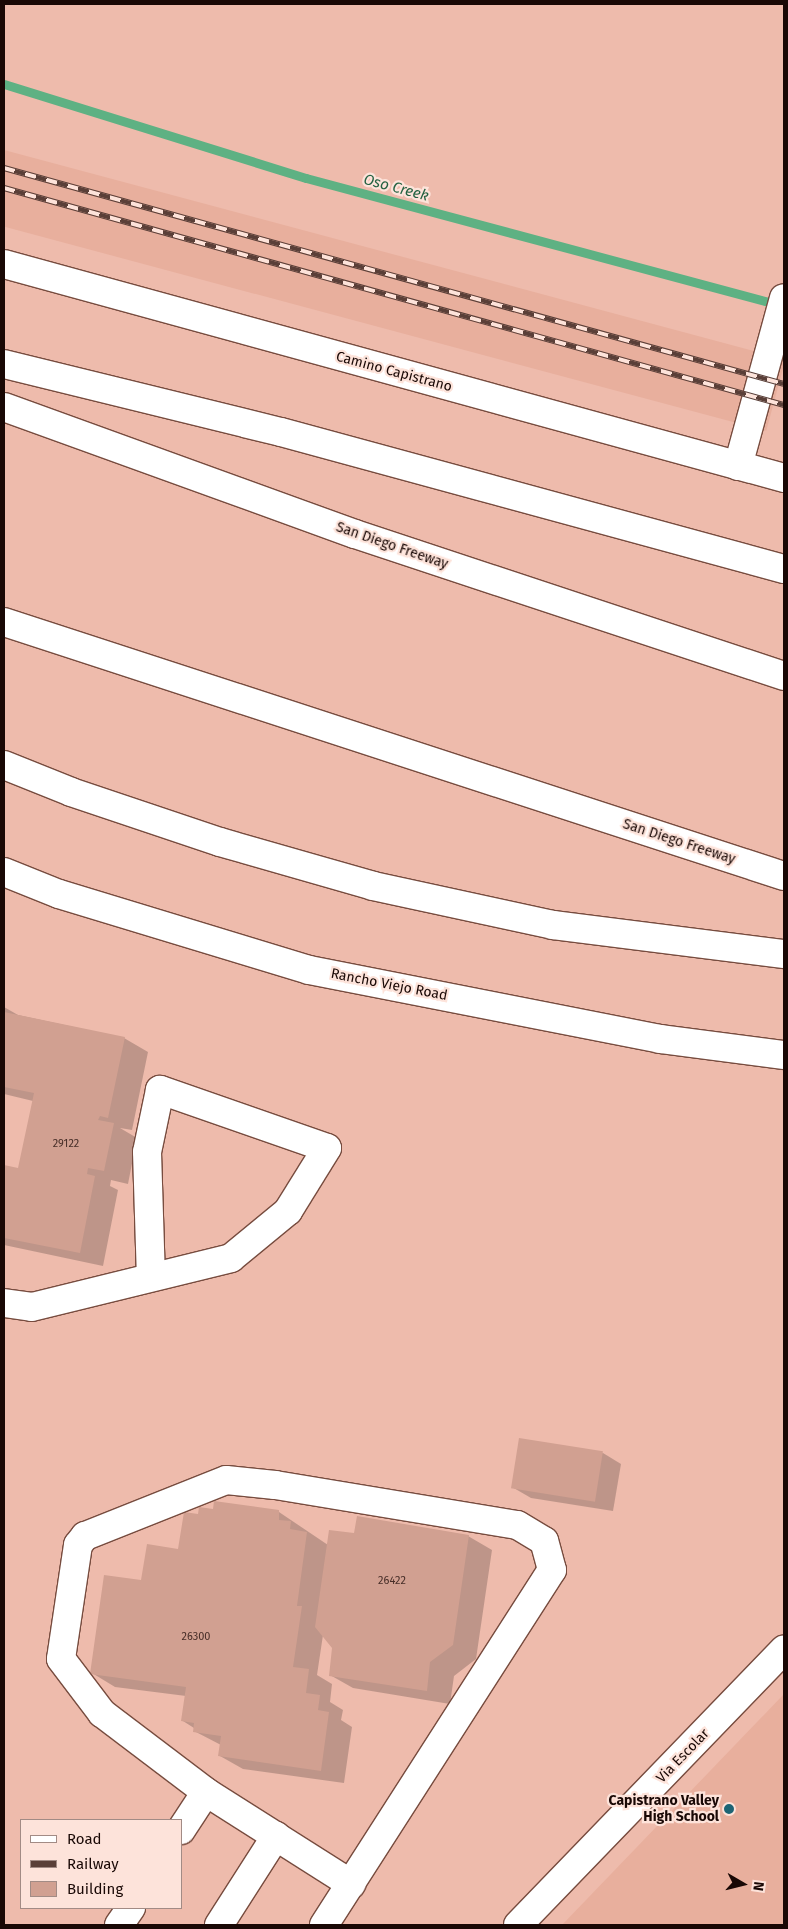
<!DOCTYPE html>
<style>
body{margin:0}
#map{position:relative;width:788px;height:1929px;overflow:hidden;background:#eebbac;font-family:"Fira Sans",sans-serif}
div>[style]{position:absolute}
.built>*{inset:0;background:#e8af9d;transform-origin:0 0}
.shadow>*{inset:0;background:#0003}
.stream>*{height:9px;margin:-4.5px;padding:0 4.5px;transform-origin:4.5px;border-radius:4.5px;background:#5eb183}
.building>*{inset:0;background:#d1a091;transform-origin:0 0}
.roads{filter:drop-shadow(1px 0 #774c3f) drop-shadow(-1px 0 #774c3f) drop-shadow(0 1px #774c3f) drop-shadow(0 -1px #774c3f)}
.minor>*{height:28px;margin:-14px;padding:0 14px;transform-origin:14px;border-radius:14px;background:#fff}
.major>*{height:28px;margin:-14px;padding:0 14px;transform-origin:14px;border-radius:14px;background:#fff}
.highway>*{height:28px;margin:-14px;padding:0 14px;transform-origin:14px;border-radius:14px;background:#fff}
.rail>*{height:5.5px;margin-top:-2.75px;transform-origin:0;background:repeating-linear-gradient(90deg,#fde3da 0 11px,#5a3f38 0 22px);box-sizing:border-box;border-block:1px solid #5a3f38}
.dots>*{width:14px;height:14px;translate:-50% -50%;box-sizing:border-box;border:2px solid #fde3da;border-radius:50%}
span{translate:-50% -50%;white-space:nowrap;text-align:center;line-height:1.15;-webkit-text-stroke:4.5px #fde3da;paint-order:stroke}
.number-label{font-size:11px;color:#472e28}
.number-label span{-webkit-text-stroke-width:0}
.street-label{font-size:14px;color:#190805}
.poi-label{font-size:14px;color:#190805;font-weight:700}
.right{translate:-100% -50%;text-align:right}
.water-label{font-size:15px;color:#256242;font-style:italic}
.frame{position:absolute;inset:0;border:5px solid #190805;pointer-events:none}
.legend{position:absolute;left:20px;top:1819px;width:162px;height:90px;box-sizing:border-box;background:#fde3da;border:1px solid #a28b85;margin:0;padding:6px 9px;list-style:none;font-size:15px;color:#190805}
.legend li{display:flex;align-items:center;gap:10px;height:25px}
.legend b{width:25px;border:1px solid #a28b85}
.north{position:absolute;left:718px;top:1859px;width:50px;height:50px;-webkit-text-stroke:4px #fde3da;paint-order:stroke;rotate:98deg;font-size:14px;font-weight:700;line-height:20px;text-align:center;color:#190805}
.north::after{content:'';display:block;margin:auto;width:18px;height:22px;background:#190805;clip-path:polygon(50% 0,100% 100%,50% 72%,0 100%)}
</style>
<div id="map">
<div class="built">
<div style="left:4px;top:150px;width:809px;height:74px;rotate:15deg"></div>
<div style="clip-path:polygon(784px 1694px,784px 1925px,562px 1925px)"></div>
</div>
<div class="shadow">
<div style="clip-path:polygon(4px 1007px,18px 1015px,124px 1038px,148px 1052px,132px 1130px,120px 1128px,137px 1138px,128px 1184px,111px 1180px,110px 1186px,118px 1190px,103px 1266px,4px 1245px,4px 1166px,19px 1169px,33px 1101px,4px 1094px)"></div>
<div style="clip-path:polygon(603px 1453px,621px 1464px,613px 1511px,531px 1498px,512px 1487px)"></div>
<div style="clip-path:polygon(215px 1503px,279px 1512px,328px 1545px,355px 1535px,468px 1536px,492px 1550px,476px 1659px,454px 1676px,450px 1704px,353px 1688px,330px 1675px,333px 1648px,323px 1635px,317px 1675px,332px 1684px,330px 1702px,343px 1710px,341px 1720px,352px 1727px,344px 1783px,243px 1769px,220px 1756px,221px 1745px,194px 1731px,194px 1728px,183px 1721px,186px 1696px,115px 1687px,92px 1673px,143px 1582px,179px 1550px,199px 1515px,214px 1510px)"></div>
</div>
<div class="stream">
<div style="left:4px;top:84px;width:316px;rotate:17.3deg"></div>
<div style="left:306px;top:178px;width:490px;rotate:15deg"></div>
</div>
<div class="building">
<div style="clip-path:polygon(4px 1012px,125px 1037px,108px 1118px,100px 1116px,98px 1120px,114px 1123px,104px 1171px,88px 1168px,87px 1174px,95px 1176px,80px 1253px,4px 1238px,4px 1165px,18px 1168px,34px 1093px,4px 1087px)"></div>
<div style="left:519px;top:1438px;width:85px;height:51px;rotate:9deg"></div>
<div style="clip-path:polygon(214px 1501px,279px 1510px,279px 1520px,291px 1521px,290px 1529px,307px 1532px,297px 1606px,302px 1606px,293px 1667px,309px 1669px,306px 1693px,320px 1695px,318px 1710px,329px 1712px,321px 1771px,218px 1756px,221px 1736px,193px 1732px,194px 1723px,181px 1721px,186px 1687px,90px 1674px,104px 1575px,141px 1580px,147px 1544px,178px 1549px,184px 1512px,198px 1514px,199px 1507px,213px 1509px)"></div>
<div style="clip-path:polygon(357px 1516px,469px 1535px,453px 1645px,430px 1662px,427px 1691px,329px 1676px,332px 1648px,315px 1627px,329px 1530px,354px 1533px)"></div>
</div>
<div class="roads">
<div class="minor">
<div style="left:4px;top:264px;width:809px;rotate:15.34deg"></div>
<div style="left:738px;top:466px;width:174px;rotate:-74.7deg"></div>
<div style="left:4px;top:1303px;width:28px;rotate:8deg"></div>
<div style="left:32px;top:1307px;width:205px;rotate:-13.8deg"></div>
<div style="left:231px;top:1258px;width:74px;rotate:-39.5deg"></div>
<div style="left:288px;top:1211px;width:74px;rotate:-58.2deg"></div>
<div style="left:327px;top:1148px;width:177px;rotate:-160.8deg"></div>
<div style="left:160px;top:1090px;width:63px;rotate:101.8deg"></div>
<div style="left:147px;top:1152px;width:125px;rotate:88.2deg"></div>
<div style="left:181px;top:1830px;width:45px;rotate:-56.7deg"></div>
<div style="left:119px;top:1925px;width:21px;rotate:-55deg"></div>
<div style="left:219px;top:1925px;width:106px;rotate:-57.4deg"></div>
<div style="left:324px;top:1925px;width:422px;rotate:-57.3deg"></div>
<div style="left:552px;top:1570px;width:30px;rotate:-105deg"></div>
<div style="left:544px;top:1541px;width:31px;rotate:-149deg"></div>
<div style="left:517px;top:1525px;width:245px;rotate:-170.6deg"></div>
<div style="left:275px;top:1485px;width:49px;rotate:-174.2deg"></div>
<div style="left:226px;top:1480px;width:152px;rotate:158.3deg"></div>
<div style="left:85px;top:1536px;width:11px;rotate:128deg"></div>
<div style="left:78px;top:1545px;width:115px;rotate:98.5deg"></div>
<div style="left:61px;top:1659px;width:68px;rotate:52.8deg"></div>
<div style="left:102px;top:1713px;width:131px;rotate:37.2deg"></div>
<div style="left:206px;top:1792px;width:172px;rotate:32.4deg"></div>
<div style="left:518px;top:1925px;width:383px;rotate:-46deg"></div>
</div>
<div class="major">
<div style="left:4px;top:872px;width:59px;rotate:21.8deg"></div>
<div style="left:59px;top:894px;width:261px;rotate:16.9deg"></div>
<div style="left:309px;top:970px;width:358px;rotate:11.1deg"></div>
<div style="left:660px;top:1039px;width:125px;rotate:7.4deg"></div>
</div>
<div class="highway">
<div style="left:4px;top:364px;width:285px;rotate:13.8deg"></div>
<div style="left:281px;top:432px;width:521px;rotate:15.24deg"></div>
<div style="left:4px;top:407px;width:373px;rotate:19.9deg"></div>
<div style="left:355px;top:534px;width:452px;rotate:18.3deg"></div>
<div style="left:4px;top:622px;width:820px;rotate:18.04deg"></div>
<div style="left:4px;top:765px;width:72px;rotate:21.9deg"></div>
<div style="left:71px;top:792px;width:157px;rotate:18.6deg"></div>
<div style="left:220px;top:842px;width:159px;rotate:16deg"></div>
<div style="left:373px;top:886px;width:184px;rotate:12.2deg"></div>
<div style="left:553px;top:925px;width:233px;rotate:7.2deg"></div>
</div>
</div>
<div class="rail">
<div style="left:4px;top:168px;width:809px;rotate:15.48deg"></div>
<div style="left:4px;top:188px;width:810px;rotate:15.55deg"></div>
</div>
<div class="dots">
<div style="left:729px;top:1809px;background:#1e6474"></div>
</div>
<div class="number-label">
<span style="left:66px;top:1144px">29122</span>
<span style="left:392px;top:1581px">26422</span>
<span style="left:196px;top:1637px">26300</span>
</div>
<div class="street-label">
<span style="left:394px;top:372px;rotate:15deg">Camino Capistrano</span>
<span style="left:392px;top:546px;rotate:19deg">San Diego Freeway</span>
<span style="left:679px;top:842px;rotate:18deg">San Diego Freeway</span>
<span style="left:389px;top:985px;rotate:11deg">Rancho Viejo Road</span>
<span style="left:683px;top:1756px;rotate:-46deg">Via Escolar</span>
</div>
<div class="poi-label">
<span class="right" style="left:719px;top:1809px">Capistrano Valley<br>High School</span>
</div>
<div class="water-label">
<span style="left:396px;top:188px;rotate:15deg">Oso Creek</span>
</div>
<div class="frame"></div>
<ul class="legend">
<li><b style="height:6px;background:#fff"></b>Road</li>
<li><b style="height:6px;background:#5a3f38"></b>Railway</li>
<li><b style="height:14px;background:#d1a091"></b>Building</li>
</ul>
<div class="north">N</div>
</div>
